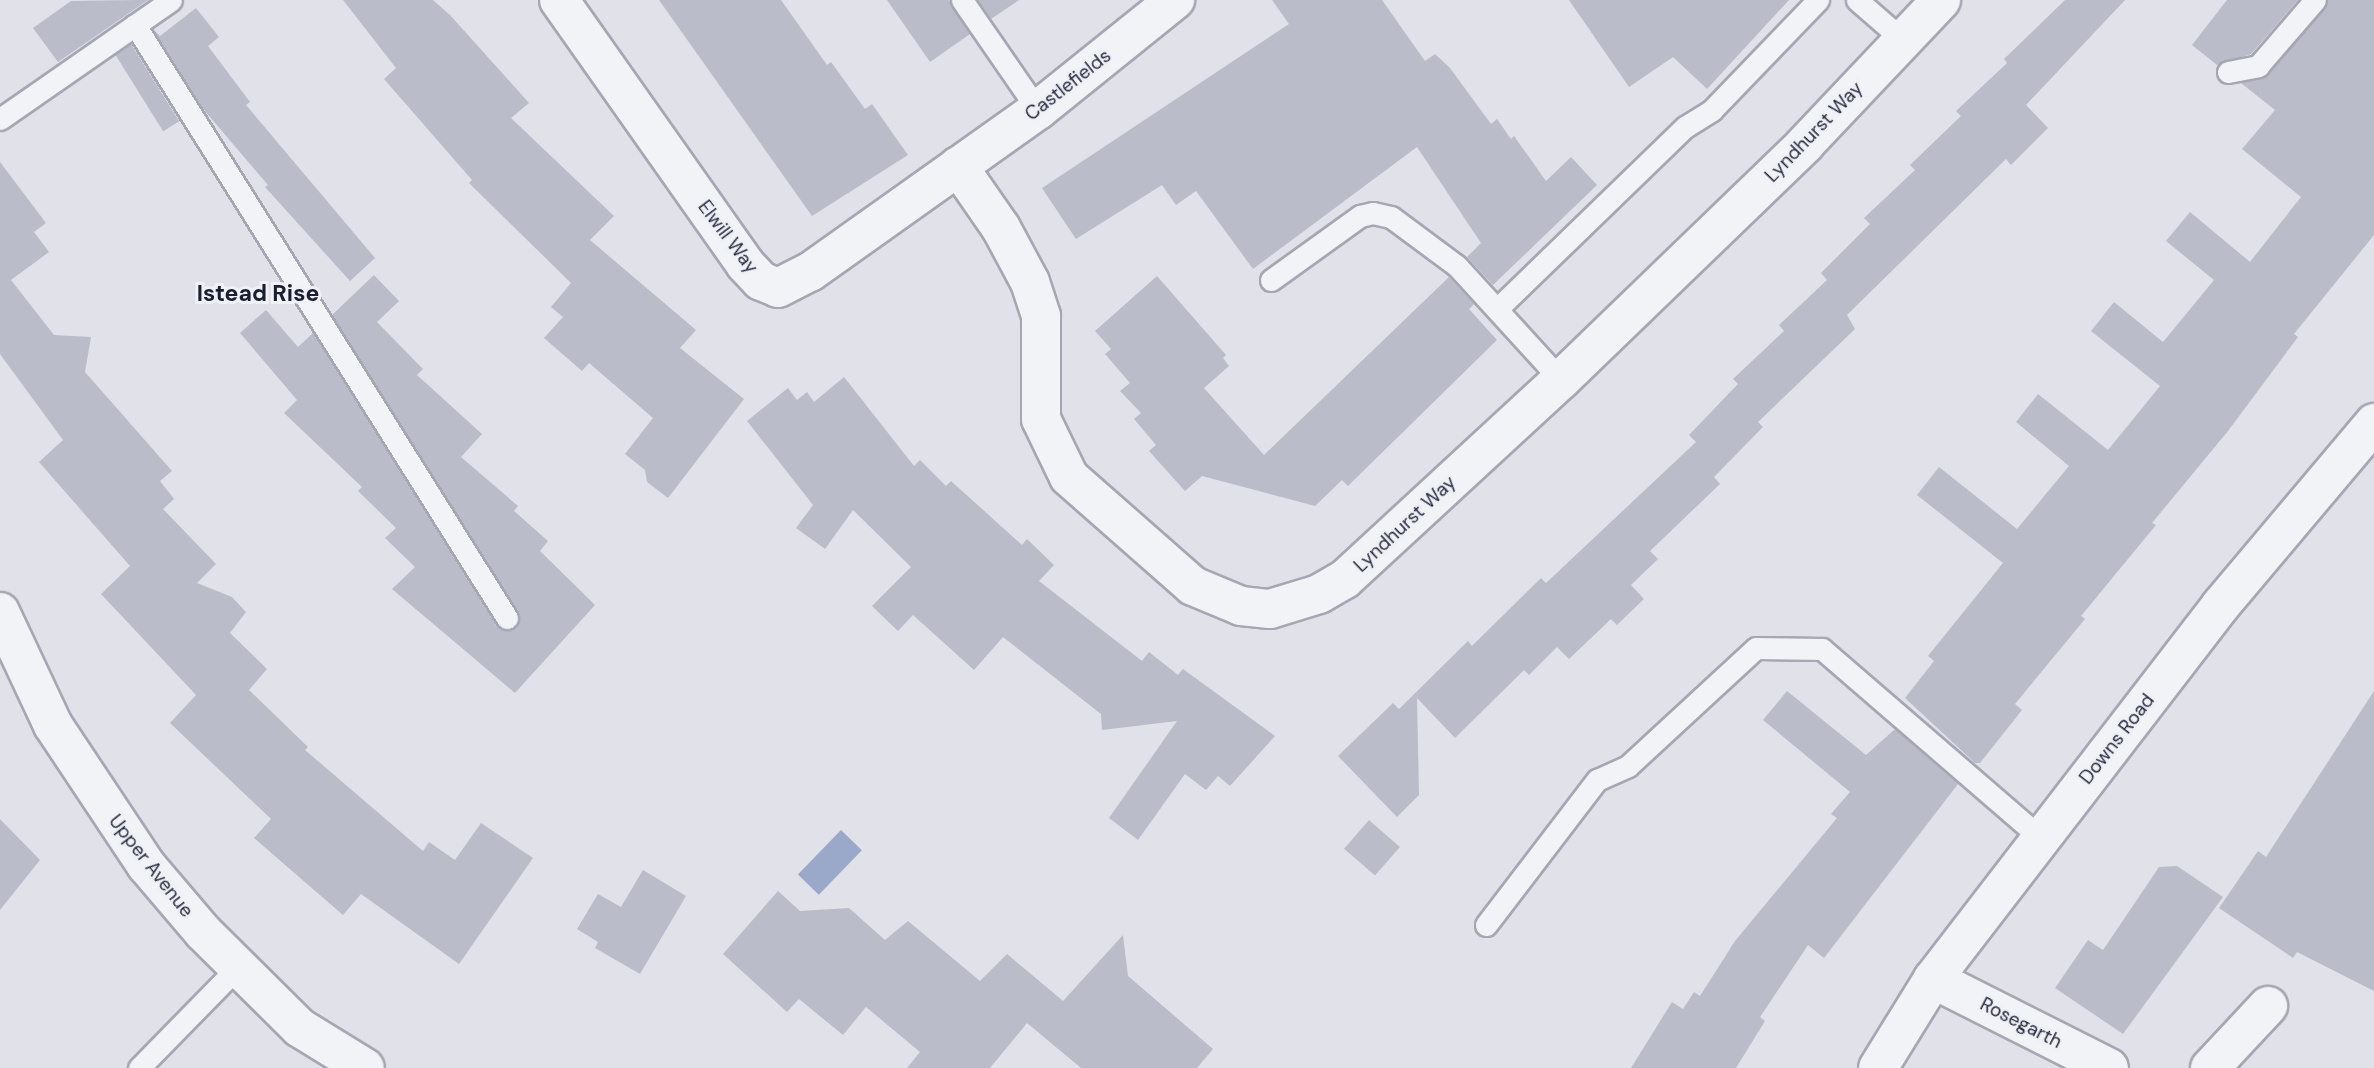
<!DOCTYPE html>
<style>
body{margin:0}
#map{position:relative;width:2374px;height:1068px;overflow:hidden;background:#e0e1e9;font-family:"DM Sans",sans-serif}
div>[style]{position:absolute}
.water>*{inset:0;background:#9aa8c9;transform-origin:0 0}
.building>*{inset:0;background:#babcc9;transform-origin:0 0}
.roads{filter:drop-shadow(2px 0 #a5a7b3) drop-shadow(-2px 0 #a5a7b3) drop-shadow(0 2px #a5a7b3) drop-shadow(0 -2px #a5a7b3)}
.service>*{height:21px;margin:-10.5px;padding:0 10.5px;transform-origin:10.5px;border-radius:10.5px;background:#f2f3f7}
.minor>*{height:38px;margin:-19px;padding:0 19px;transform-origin:19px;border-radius:19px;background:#f2f3f7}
span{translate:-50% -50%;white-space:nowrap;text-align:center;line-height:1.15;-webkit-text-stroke:6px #eff1f6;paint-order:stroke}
.street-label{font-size:19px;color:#282c40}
.quarter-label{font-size:23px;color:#1a1e31;font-weight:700}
</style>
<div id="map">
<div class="water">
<div style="left:841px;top:830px;width:29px;height:62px;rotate:44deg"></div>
</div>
<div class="building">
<div style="clip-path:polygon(136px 0,148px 0,58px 62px,33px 28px,71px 1px)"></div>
<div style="clip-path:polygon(343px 0,433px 0,450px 15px,529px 103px,511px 118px,614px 216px,590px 240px,696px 330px,680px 348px,744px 399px,668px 498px,647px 482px,645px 470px,625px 454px,653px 418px,589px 363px,582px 371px,544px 338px,563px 317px,551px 307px,571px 283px,469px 183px,472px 180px,384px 79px,396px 68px)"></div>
<div style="clip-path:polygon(659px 0,781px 0,827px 65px,831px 62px,865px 109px,872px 104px,908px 155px,812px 216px)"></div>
<div style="clip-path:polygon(887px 0,949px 0,970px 34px,930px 62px)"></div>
<div style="clip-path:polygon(978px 0,1019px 0,991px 19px)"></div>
<div style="clip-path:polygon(1272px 0,1382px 0,1425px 61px,1435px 54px,1450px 68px,1491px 124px,1497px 119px,1511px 139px,1514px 136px,1546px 181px,1571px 157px,1597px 185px,1493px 285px,1467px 257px,1481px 243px,1417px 147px,1253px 269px,1196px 191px,1176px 205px,1162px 185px,1076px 239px,1042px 188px,1289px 24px)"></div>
<div style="clip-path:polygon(1569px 0,1789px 0,1707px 89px,1673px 57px,1629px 87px)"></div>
<div style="clip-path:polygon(2065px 0,2125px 0,2026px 105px,2048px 128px,2011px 165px,2006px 159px,1847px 315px,1855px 329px,1758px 422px,1763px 427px,1714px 477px,1720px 484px,1650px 551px,1658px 559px,1631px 585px,1644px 599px,1617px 625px,1611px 619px,1569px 659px,1557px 647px,1529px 675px,1524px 670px,1455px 738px,1417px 698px,1419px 795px,1397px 817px,1338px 756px,1393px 703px,1399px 709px,1468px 641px,1472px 646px,1541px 578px,1546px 583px,1696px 442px,1689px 435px,1738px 384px,1733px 379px,1784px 331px,1779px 325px,1827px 280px,1821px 273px,1870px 224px,1864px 218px,1915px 170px,1910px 165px,1961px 116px,1956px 111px,2007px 63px,2004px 59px)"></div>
<div style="clip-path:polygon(2227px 0,2298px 0,2251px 54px,2217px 65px,2192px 45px)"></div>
<div style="clip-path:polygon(2328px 0,2374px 0,2374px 235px,2294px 334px,2298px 337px,2228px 431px,2152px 523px,2156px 525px,2081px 616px,2085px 619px,2015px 704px,2022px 710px,1980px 763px,1975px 763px,1905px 698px,1934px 661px,1928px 656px,2003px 563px,1917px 495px,1939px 467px,2017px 529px,2069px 466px,2016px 422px,2038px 394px,2108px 450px,2160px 386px,2091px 331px,2114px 302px,2163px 342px,2214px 280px,2166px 241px,2190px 212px,2250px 262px,2301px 197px,2242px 149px,2275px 110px,2241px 83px,2268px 75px)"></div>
<div style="clip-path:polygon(196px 8px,219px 37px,208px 46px,250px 102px,246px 105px,375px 258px,350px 281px,265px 187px,268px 185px,204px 110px,153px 29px,160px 36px)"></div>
<div style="left:131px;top:44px;width:91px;height:19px;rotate:58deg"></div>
<div style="clip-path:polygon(0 162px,46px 223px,34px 232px,49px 252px,11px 280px,54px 335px,91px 337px,85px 372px,172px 471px,160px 481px,174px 499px,163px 509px,216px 564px,197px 583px,232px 597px,246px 612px,230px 633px,267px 669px,249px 690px,308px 747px,305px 750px,423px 851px,429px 842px,455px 860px,481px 823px,533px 858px,459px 964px,361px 894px,343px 915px,254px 838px,271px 819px,170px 723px,196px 695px,101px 594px,130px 566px,39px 462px,63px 440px,0 354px)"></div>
<div style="clip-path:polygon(374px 275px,399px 301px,377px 322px,423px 369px,417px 375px,482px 434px,461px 457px,518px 506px,514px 511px,548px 541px,540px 551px,595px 605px,515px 693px,392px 589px,415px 567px,385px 538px,396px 528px,358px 491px,362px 487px,284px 413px,297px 400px,240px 333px,266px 310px,298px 347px,313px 333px,496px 625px,513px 629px,519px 624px,518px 611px,332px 315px)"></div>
<div style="clip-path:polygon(1157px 276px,1226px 355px,1223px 358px,1229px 366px,1204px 388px,1264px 455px,1449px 277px,1474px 304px,1469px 309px,1497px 340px,1348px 486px,1342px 480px,1315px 506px,1202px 476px,1185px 491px,1149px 451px,1156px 445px,1134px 419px,1141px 413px,1120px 391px,1130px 383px,1105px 354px,1111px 349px,1095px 331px)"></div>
<div style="clip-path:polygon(844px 377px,914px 466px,920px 460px,946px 486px,951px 481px,1022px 545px,1027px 539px,1054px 565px,1039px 581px,1142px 661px,1149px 652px,1178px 675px,1183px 669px,1275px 736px,1230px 786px,1218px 776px,1206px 790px,1185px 774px,1138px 840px,1109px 818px,1177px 721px,1102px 730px,1101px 714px,1003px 637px,974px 670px,913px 615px,898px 631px,872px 606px,911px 567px,853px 510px,825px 549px,796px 528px,813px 505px,747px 421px,788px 388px,797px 400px,807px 392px,814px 402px)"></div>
<div style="clip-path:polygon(1787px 691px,1866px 755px,1895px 729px,1958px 784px,1824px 958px,1808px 945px,1760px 1017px,1765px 1021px,1736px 1068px,1631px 1068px,1672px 1002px,1683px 1009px,1694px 992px,1700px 996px,1735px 941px,1837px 818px,1831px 814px,1850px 792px,1763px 720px)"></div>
<div style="clip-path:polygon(2374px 691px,2374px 991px,2297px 952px,2293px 958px,2219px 908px,2258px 851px,2266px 857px)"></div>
<div style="clip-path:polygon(0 819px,40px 860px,0 910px)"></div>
<div style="left:1369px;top:820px;width:41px;height:38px;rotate:41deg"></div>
<div style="clip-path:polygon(2177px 866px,2223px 897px,2123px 1034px,2055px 988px,2088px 940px,2103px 950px,2159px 867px)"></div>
<div style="clip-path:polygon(643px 870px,686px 896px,640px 974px,595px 948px,598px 942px,577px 929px,598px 894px,621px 907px)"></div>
<div style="clip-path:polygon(778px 891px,800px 911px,849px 908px,885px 940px,908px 921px,980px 981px,1007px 954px,1063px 1001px,1123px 935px,1128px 976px,1213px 1049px,1197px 1068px,1081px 1068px,1027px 1023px,990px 1068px,907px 1068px,920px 1052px,866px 1007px,843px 1035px,799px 999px,787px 1012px,723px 954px)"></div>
</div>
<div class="roads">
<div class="service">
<div style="left:962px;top:0;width:134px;rotate:55.4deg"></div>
<div style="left:1857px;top:0;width:61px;rotate:41deg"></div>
<div style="left:135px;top:25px;width:700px;rotate:57.9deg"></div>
<div style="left:2228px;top:72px;width:31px;rotate:-11deg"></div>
<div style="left:2258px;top:66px;width:87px;rotate:-49.2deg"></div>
<div style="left:0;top:119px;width:208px;rotate:-34.8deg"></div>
<div style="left:1271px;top:280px;width:110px;rotate:-35.7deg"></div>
<div style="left:1360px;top:216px;width:13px;rotate:-13deg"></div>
<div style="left:1373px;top:213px;width:18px;rotate:13deg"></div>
<div style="left:1391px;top:217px;width:82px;rotate:36.6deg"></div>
<div style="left:1457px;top:266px;width:154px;rotate:47.6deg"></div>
<div style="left:1497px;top:309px;width:262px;rotate:-44.1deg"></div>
<div style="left:1685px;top:127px;width:32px;rotate:-32deg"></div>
<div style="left:1712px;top:110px;width:153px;rotate:-46.1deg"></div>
<div style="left:1486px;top:925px;width:183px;rotate:-52.6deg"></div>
<div style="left:1597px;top:780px;width:34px;rotate:-24deg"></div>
<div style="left:1628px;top:766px;width:174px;rotate:-42.7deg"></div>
<div style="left:1756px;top:648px;width:66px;rotate:0.9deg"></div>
<div style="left:1822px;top:649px;width:289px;rotate:40.8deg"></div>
<div style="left:139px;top:1068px;width:141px;rotate:-45.6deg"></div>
</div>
<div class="minor">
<div style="left:559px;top:0;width:323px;rotate:54.8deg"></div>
<div style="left:745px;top:264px;width:23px;rotate:47deg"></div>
<div style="left:761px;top:281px;width:18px;rotate:22deg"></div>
<div style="left:778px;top:288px;width:36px;rotate:-27deg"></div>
<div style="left:810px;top:272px;width:280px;rotate:-35.4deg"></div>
<div style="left:1038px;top:110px;width:176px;rotate:-38.8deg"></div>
<div style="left:958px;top:166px;width:75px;rotate:55.3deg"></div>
<div style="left:1001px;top:228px;width:61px;rotate:61.8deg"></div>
<div style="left:1030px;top:282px;width:36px;rotate:72deg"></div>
<div style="left:1041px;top:316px;width:103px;rotate:90deg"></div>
<div style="left:1041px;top:419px;width:64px;rotate:64.2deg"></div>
<div style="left:1069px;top:477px;width:165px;rotate:41.3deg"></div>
<div style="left:1193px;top:586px;width:52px;rotate:22.6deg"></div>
<div style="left:1241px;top:606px;width:29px;rotate:6deg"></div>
<div style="left:1270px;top:609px;width:51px;rotate:-17deg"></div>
<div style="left:1319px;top:594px;width:30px;rotate:-30deg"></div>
<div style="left:1345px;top:579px;width:294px;rotate:-42.7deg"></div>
<div style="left:1561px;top:380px;width:339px;rotate:-44deg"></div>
<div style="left:1805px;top:144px;width:198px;rotate:-46.6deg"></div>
<div style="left:0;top:612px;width:125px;rotate:64.9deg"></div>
<div style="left:53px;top:725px;width:168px;rotate:56.4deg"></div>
<div style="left:146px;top:865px;width:88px;rotate:49.6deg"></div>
<div style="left:203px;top:932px;width:136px;rotate:44.7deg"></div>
<div style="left:300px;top:1028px;width:76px;rotate:31.6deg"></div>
<div style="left:1933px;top:979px;width:197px;rotate:26.8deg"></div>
<div style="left:1878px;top:1068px;width:105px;rotate:-58.3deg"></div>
<div style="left:1933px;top:979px;width:472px;rotate:-52.4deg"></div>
<div style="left:2221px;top:605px;width:238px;rotate:-49.9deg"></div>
<div style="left:2210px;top:1068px;width:85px;rotate:-46.9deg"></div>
</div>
</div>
<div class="street-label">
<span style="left:1068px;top:85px;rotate:-38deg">Castlefields</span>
<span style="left:1814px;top:132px;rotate:-46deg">Lyndhurst Way</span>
<span style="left:728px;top:237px;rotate:53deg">Elwill Way</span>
<span style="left:1405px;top:524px;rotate:-43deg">Lyndhurst Way</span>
<span style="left:2117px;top:739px;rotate:-52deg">Downs Road</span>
<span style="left:151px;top:866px;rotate:52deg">Upper Avenue</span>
<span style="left:2021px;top:1023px;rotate:27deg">Rosegarth</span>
</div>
<div class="quarter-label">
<span style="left:258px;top:293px">Istead Rise</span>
</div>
</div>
